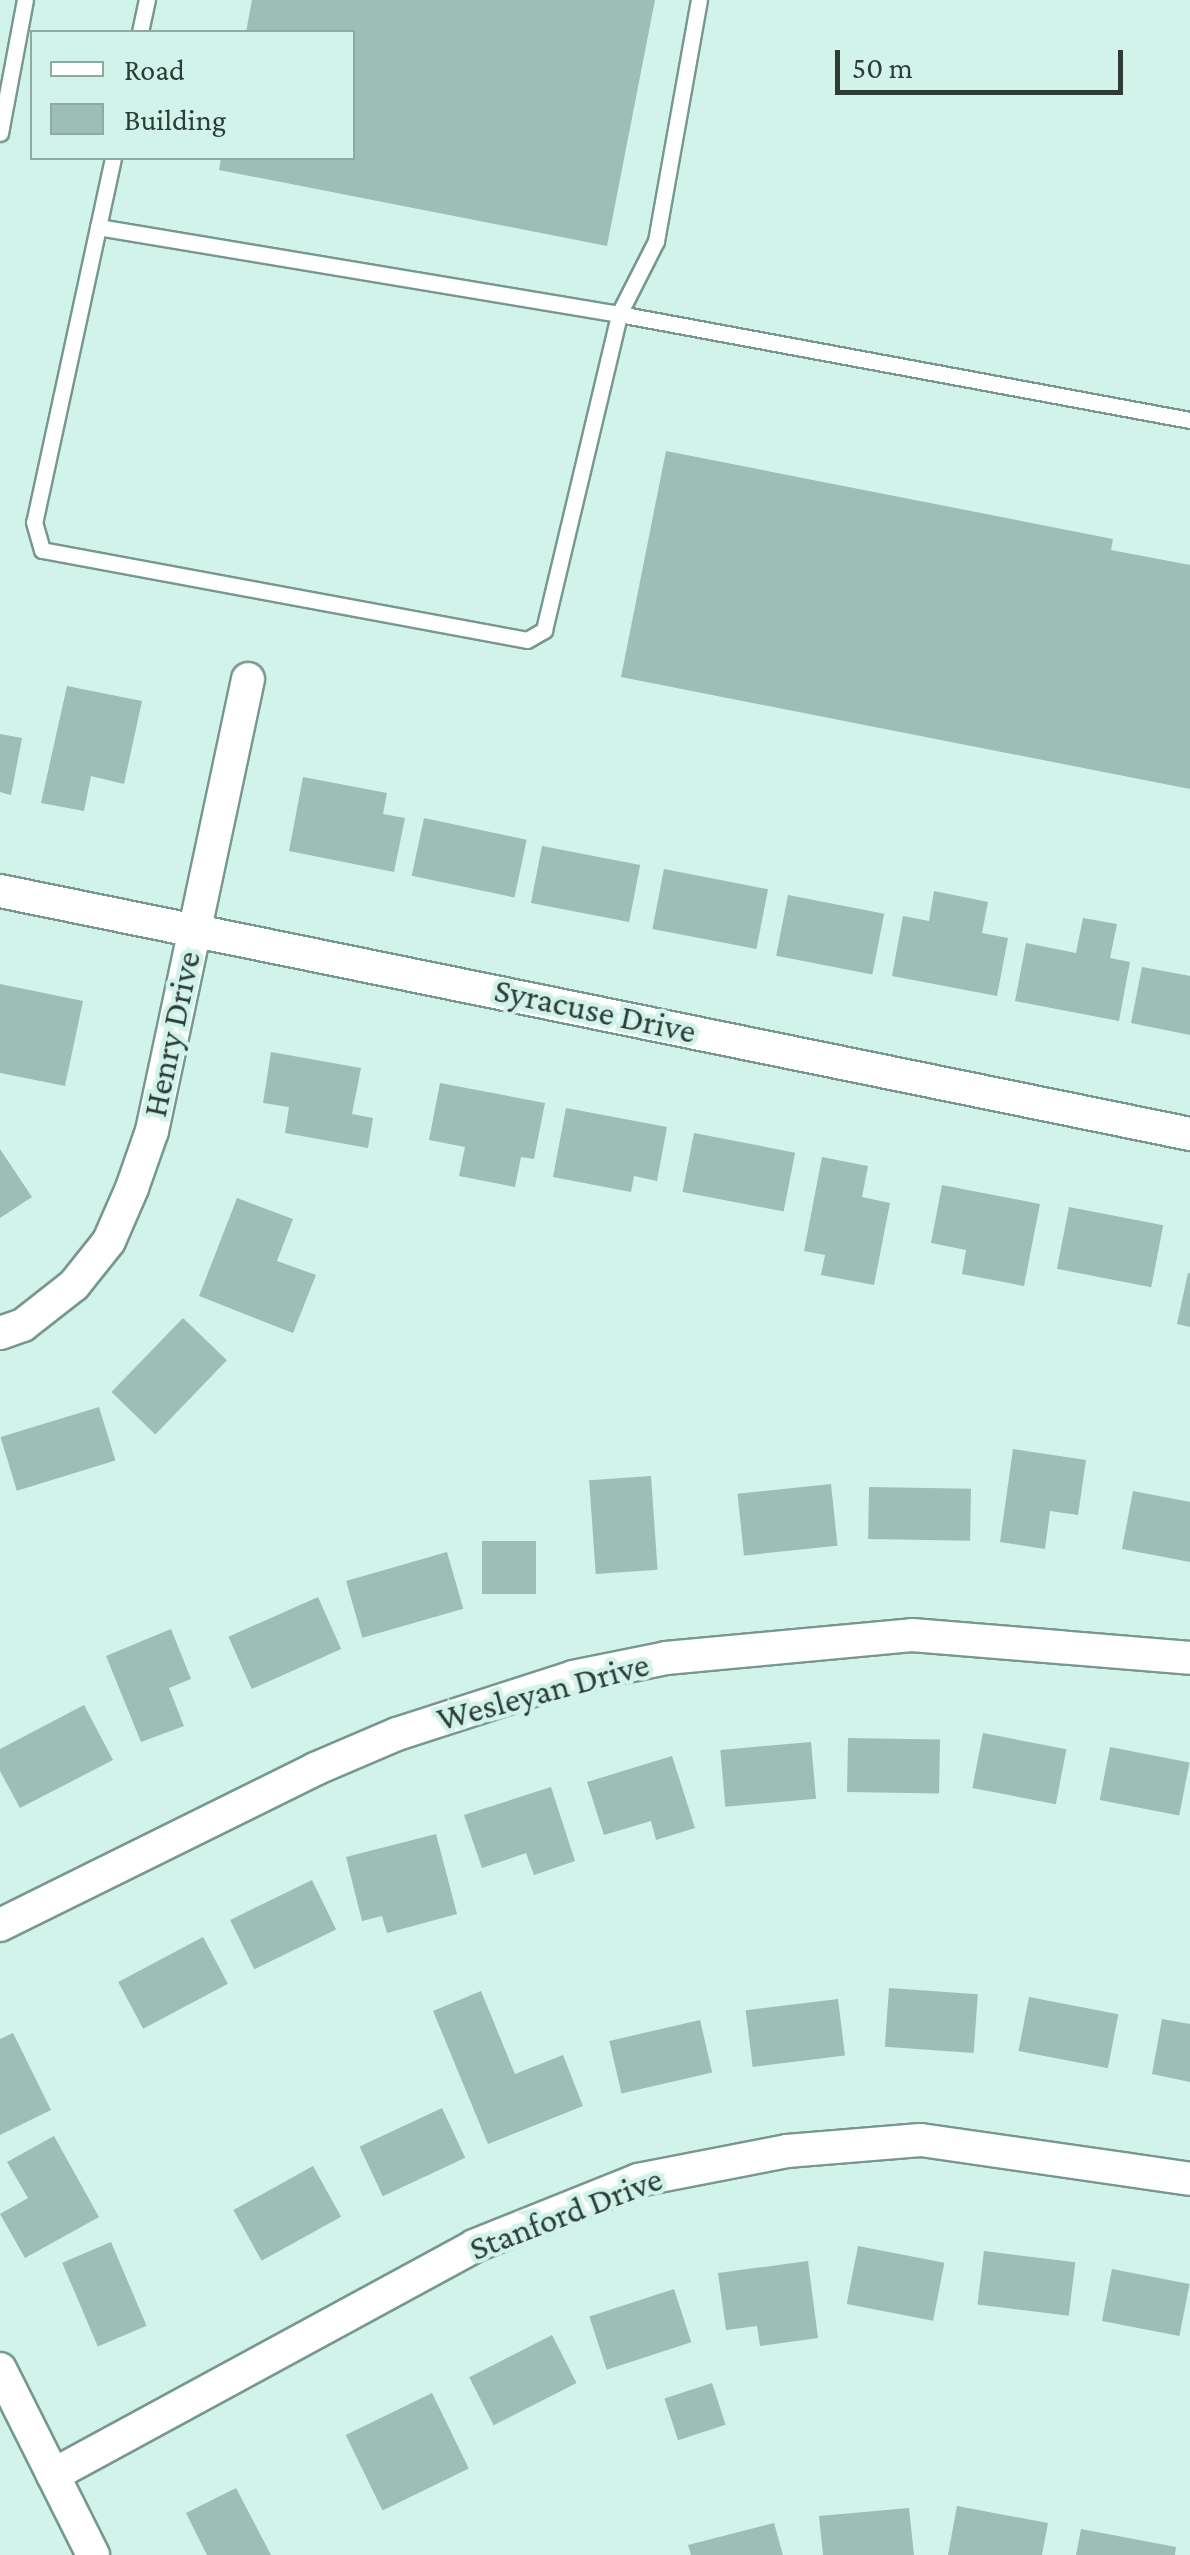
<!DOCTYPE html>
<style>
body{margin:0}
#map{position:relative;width:1190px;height:2555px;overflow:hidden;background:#d1f3ea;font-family:"Crimson Pro",serif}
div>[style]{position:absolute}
.building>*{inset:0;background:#9dbeb6;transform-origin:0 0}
.roads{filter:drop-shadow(2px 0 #78988f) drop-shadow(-2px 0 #78988f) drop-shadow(0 2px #78988f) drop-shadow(0 -2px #78988f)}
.lane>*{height:15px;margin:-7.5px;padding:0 7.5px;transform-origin:7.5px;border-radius:7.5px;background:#fff}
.street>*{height:32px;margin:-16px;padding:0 16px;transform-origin:16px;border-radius:16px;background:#fff}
span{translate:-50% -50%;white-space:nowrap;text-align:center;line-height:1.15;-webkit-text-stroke:9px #d1f3ea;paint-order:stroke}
.street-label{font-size:35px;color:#2e3c38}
.legend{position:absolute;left:30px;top:30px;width:325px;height:130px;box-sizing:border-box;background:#d1f3ea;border:2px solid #90aaa3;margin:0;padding:12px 18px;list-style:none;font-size:30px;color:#2e3c38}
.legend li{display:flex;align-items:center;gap:20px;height:50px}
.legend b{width:50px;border:2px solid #90aaa3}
.scale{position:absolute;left:835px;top:50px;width:288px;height:45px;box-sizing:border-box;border:5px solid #2e3c38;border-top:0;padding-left:12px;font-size:30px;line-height:35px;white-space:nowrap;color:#2e3c38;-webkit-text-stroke:8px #d1f3ea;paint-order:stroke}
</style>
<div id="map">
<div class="building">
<div style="clip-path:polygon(252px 0,655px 0,607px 246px,219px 170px,221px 158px,352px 158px,352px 32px,246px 32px)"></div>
<div style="clip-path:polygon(666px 451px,1113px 539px,1111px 550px,1190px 565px,1190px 789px,621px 677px)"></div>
<div style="clip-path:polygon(67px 686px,142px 701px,124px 784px,91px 776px,84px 811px,41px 803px)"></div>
<div style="clip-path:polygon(0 734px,22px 738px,11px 795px,0 792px)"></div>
<div style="clip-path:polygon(303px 777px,387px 793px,383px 814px,405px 818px,394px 872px,289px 851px)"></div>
<div style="left:424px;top:818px;width:105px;height:59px;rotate:12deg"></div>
<div style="left:542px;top:846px;width:100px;height:58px;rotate:11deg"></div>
<div style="left:664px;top:869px;width:106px;height:61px;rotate:11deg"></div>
<div style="clip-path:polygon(934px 891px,988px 902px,982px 933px,1008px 938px,997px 996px,892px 976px,903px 916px,929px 921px)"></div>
<div style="left:788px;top:895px;width:98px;height:62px;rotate:11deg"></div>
<div style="clip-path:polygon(1083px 918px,1117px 924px,1110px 958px,1130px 962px,1119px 1021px,1015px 1001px,1026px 943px,1076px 953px)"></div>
<div style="clip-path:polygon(1142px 967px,1190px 976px,1190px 1035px,1131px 1023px)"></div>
<div style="clip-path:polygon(0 984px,83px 1001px,65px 1086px,0 1073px)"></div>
<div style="clip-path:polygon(271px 1052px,361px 1068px,352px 1114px,373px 1118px,368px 1148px,285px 1133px,289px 1107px,263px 1103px)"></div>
<div style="clip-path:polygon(440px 1083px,545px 1103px,534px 1159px,521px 1157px,515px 1187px,459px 1176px,465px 1147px,429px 1140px)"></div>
<div style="clip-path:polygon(566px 1108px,667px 1127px,657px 1181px,634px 1176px,631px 1192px,553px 1177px)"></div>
<div style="left:694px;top:1133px;width:103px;height:60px;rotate:11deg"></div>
<div style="clip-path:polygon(0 1149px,32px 1197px,0 1218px)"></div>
<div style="clip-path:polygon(822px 1157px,868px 1166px,862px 1197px,890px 1203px,874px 1285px,821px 1275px,825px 1255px,804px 1251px)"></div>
<div style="clip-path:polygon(942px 1185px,1040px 1204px,1024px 1286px,962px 1274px,966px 1250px,931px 1243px)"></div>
<div style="clip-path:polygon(237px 1198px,293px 1219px,277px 1261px,316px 1275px,293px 1333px,199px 1296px)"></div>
<div style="left:1069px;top:1207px;width:96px;height:63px;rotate:11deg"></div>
<div style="clip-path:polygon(1188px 1273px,1190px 1273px,1190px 1327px,1177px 1324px)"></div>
<div style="left:183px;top:1318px;width:61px;height:103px;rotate:44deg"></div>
<div style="left:99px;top:1407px;width:56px;height:103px;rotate:73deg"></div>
<div style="clip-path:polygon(1013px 1449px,1086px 1460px,1078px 1515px,1050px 1511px,1045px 1549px,1000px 1542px)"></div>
<div style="left:651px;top:1476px;width:94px;height:62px;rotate:86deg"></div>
<div style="left:831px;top:1484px;width:62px;height:94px;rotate:84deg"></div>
<div style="left:869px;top:1487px;width:102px;height:52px;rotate:1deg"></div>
<div style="clip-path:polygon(1133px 1491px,1190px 1502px,1190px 1562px,1122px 1549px)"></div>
<div style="left:482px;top:1541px;width:54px;height:53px"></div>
<div style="left:447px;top:1552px;width:59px;height:105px;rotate:74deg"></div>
<div style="left:318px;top:1597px;width:57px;height:98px;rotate:66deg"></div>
<div style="clip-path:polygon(171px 1629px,191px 1679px,169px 1688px,184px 1726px,141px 1742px,106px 1656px)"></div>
<div style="clip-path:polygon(84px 1705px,113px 1760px,20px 1808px,0 1771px,0 1749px)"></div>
<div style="left:983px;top:1733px;width:85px;height:56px;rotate:11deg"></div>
<div style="left:848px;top:1738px;width:92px;height:54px;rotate:1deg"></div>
<div style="left:811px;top:1742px;width:57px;height:91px;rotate:85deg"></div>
<div style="left:1110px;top:1747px;width:81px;height:54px;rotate:11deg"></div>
<div style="clip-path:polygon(672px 1756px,695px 1828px,656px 1840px,651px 1821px,604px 1835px,587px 1782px)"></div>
<div style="clip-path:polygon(551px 1787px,575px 1861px,534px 1875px,526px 1853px,482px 1868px,464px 1815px)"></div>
<div style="clip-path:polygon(436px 1834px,457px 1914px,387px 1933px,382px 1916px,362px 1921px,346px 1857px)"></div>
<div style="left:312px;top:1880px;width:55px;height:91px;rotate:64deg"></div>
<div style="left:203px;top:1937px;width:53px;height:96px;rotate:62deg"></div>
<div style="left:889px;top:1988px;width:89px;height:59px;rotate:4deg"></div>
<div style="clip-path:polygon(481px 1991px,515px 2074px,563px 2055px,583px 2106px,488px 2144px,433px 2011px)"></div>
<div style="left:1029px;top:1997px;width:91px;height:55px;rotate:11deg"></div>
<div style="left:838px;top:1999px;width:57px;height:93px;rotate:83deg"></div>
<div style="clip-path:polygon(1162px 2019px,1190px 2024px,1190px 2082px,1152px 2074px)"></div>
<div style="left:700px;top:2020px;width:54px;height:93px;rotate:77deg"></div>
<div style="clip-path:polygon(13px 2033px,51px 2110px,0 2135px,0 2039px)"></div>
<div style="left:442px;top:2108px;width:55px;height:91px;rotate:65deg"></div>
<div style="clip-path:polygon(54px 2136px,99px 2217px,25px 2258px,0 2214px,28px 2198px,7px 2162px)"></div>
<div style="left:313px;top:2166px;width:58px;height:91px;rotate:61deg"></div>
<div style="left:111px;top:2242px;width:91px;height:53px;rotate:67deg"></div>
<div style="left:858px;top:2246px;width:88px;height:59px;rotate:11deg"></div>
<div style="left:984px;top:2251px;width:92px;height:54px;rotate:7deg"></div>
<div style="clip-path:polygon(808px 2261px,818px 2338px,760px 2346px,757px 2326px,726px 2330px,718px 2273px)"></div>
<div style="left:1112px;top:2269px;width:79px;height:53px;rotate:11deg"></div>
<div style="left:674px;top:2289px;width:56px;height:89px;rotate:72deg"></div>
<div style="left:552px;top:2335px;width:54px;height:93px;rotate:63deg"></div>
<div style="left:712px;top:2383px;width:44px;height:50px;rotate:72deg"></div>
<div style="left:432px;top:2393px;width:84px;height:96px;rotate:64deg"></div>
<div style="clip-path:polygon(236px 2488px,271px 2555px,207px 2555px,186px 2513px)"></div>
<div style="clip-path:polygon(957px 2506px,1048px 2523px,1042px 2555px,948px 2555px)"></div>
<div style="clip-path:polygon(909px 2508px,914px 2555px,823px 2555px,819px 2516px)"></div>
<div style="clip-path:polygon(774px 2523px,783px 2555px,691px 2555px,688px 2545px)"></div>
<div style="clip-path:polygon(1081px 2529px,1176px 2547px,1175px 2555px,1076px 2555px)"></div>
</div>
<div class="roads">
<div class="lane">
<div style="left:140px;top:32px;width:33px;rotate:-78deg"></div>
<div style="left:0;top:133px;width:135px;rotate:-79.4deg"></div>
<div style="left:113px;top:158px;width:372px;rotate:102.2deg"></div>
<div style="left:34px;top:522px;width:29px;rotate:74deg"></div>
<div style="left:42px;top:550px;width:493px;rotate:10.5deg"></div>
<div style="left:527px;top:640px;width:20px;rotate:-30deg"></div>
<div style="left:544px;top:630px;width:325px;rotate:-76.6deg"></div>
<div style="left:619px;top:314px;width:82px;rotate:-63.1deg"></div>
<div style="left:656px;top:241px;width:245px;rotate:-79.9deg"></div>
<div style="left:98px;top:227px;width:528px;rotate:9.48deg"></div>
<div style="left:619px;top:314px;width:581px;rotate:10.52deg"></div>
</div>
<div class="street">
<div style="left:0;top:891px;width:1215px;rotate:11.54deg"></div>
<div style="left:0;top:1333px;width:24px;rotate:-19deg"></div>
<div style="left:23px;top:1325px;width:65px;rotate:-38.1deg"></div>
<div style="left:74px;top:1285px;width:56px;rotate:-51.5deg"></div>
<div style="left:109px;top:1241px;width:58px;rotate:-66.5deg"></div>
<div style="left:132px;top:1188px;width:60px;rotate:-70.7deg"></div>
<div style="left:152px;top:1131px;width:462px;rotate:-78deg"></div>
<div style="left:0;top:1925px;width:352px;rotate:-26.3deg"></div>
<div style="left:315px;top:1769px;width:89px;rotate:-23.1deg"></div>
<div style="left:397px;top:1734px;width:185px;rotate:-17.9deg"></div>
<div style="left:573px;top:1677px;width:95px;rotate:-11.5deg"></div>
<div style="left:666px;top:1658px;width:247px;rotate:-5.3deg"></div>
<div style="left:912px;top:1635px;width:279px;rotate:4.7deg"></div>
<div style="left:0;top:2369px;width:208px;rotate:63.4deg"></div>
<div style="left:53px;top:2475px;width:479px;rotate:-28.5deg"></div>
<div style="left:474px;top:2246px;width:177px;rotate:-21.9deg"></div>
<div style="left:638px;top:2180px;width:152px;rotate:-11deg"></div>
<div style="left:787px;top:2151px;width:134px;rotate:-4.7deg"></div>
<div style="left:921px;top:2140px;width:272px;rotate:8.2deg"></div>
</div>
</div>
<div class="street-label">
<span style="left:595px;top:1011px;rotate:12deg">Syracuse Drive</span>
<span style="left:172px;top:1034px;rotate:-78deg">Henry Drive</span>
<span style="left:543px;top:1692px;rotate:-15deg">Wesleyan Drive</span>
<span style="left:566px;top:2214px;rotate:-21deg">Stanford Drive</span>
</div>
<ul class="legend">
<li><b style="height:12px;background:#fff"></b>Road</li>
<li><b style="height:28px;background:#9dbeb6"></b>Building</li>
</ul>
<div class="scale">50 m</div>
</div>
